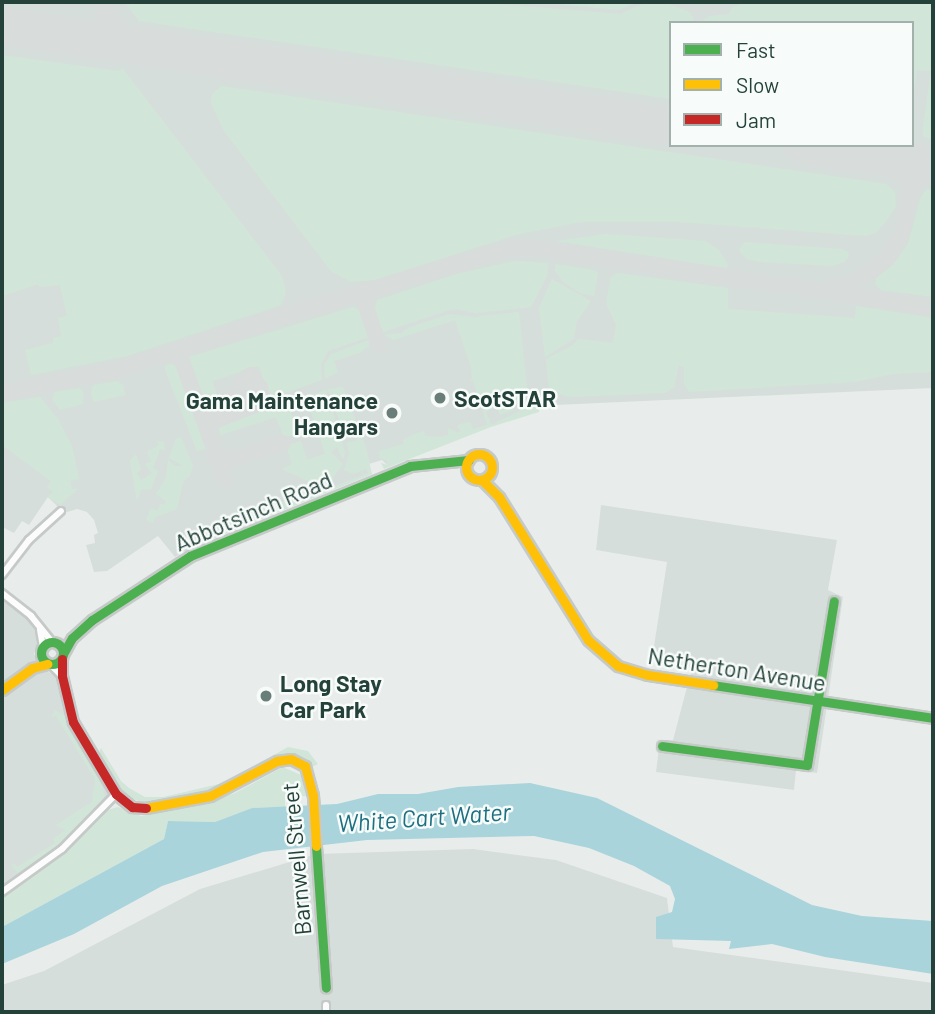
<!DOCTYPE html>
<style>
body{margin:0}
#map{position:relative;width:935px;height:1014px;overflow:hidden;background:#e8edeb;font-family:Barlow,sans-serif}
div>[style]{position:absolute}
.built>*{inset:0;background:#d6dedb}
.green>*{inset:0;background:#d1e6d8}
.water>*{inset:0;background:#a9d4db}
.taxiway>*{height:16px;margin:-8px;padding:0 8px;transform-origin:8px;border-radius:8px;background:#d8dddc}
.runway>*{height:38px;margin:-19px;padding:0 19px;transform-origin:19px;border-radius:19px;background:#d8dddc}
.roads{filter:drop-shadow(2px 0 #c5cac8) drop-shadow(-2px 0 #c5cac8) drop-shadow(0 2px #c5cac8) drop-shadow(0 -2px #c5cac8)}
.street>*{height:6px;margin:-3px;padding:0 3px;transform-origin:3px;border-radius:3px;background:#fcfcfc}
.fast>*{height:9px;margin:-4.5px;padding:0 4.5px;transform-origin:4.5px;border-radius:4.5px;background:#4caf50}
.fast>.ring{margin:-4.5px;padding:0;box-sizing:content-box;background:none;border:9px solid #4caf50;border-radius:50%}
.slow>*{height:9px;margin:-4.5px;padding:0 4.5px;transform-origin:4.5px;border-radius:4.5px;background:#ffc107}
.slow>.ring{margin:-4.5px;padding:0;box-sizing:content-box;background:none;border:9px solid #ffc107;border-radius:50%}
.jam>*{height:9px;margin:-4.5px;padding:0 4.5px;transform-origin:4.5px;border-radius:4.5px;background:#c62828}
.dots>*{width:19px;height:19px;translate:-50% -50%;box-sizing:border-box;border:4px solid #f7fbf9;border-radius:50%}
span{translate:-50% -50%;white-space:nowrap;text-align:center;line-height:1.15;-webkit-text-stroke:5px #f7fbf9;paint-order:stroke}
.poi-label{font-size:23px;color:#24423a;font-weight:700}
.left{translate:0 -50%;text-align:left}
.right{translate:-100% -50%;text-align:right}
.street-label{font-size:23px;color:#24423a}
.water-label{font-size:24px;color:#1c6f80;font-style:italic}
.frame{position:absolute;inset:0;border:4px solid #24423a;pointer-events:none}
.legend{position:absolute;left:669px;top:21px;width:245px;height:126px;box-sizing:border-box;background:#f7fbf9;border:2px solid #a3b1ad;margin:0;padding:9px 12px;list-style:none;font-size:21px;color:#24423a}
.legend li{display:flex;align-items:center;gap:14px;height:35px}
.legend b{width:35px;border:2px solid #a3b1ad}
</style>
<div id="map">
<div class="built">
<div style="clip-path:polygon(evenodd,2px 2px,933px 2px,933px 388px,556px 405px,553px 395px,542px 396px,537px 407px,431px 449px,387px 465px,382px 460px,369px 464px,372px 474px,190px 548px,175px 557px,158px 536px,107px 571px,94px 572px,86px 545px,95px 543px,94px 535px,98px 533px,94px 520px,87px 512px,77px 509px,64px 513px,48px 497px,29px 525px,22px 521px,14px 533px,2px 527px,2px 2px,671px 23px,912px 23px,912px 145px,671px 145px,671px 23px)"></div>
<div style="clip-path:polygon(601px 505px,837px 540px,828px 590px,843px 597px,817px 773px,796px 770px,794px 790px,656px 772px,660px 740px,673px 740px,692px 668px,652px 659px,667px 562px,596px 550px)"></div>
<div style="clip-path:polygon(2px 600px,31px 621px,40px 638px,34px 654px,44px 669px,58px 678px,67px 714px,117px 799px,59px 855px,2px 895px)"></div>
<div style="clip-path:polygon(473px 849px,556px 860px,667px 898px,673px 947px,933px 983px,933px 1012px,2px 1012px,2px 985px,44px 971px,200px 889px,316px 854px)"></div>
</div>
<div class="green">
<div style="clip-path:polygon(125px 2px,474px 2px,620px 14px,647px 2px,664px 2px,690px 12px,695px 23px,671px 23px,671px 99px,139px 21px)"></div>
<div style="clip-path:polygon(539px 2px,638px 2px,618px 10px)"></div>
<div style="clip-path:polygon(738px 2px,933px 2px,933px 140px,923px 136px,923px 127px,931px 71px,917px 70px,912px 105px,912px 23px,700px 23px,709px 16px,729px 14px,733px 7px,740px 5px)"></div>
<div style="clip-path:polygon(2px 55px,117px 71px,123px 69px,282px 276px,286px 292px,281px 305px,127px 356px,31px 375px,25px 350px,53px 343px,53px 338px,61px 336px,58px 318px,67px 316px,60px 285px,40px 287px,38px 284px,2px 296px)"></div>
<div style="clip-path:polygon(221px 86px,886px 184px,895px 192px,896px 206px,884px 224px,875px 233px,865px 236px,680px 222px,582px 222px,519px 234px,374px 280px,351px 282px,331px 271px,224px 131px,211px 103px,212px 94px)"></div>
<div style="clip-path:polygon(927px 189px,933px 190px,933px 297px,881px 290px,876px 285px,876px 278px,894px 264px,908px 244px,921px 197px)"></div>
<div style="clip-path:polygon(606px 234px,705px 241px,719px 250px,728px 265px,727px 268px,556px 241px)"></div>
<div style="clip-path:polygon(745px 242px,842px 249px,848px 252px,849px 256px,844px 262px,832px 266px,759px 262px,747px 259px,740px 252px,739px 249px)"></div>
<div style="clip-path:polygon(515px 261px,548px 263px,547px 276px,531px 307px,476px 313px,453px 309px,383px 332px,382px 330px,375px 309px,377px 300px,457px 274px)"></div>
<div style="clip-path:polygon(555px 264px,594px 270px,598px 273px,594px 296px,580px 293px,563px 282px,555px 270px)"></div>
<div style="clip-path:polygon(618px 273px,728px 288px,728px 309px,855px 318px,856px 306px,933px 318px,933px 372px,893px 374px,855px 382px,689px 392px,684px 384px,684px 367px,679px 365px,674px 387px,665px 393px,567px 397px,549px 388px,546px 360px,549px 357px,573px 345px,578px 339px,613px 343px,616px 325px,606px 303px,611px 277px)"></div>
<div style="clip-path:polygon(552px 279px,591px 301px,577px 321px,574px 339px,545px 357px,539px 308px)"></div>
<div style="clip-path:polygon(353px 307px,360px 311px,369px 337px,328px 351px,321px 365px,322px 380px,270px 398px,259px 366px,212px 381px,221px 408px,214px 411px,204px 399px,191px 370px,189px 357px)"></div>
<div style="clip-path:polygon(519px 312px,527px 389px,534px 389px,533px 393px,532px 396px,519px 394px,513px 410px,500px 415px,497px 407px,486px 412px,491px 425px,532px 405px,541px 392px,539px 412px,491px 427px,384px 469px,381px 463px,388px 465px,386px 460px,380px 458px,379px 451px,404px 444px,403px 440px,412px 435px,424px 431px,425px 436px,440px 437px,448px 435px,448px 428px,458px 433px,461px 430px,457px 427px,460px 424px,470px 422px,473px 429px,487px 425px,473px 380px,468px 381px,472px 378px,471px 367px,455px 320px,394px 340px,384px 335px,402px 333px,408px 328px,450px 314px,474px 317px)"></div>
<div style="clip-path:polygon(369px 340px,369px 346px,361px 352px,334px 361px,338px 372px,325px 379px,324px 365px,331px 354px)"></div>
<div style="clip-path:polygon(174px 363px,182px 375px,211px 445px,209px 448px,197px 451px,165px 370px,166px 365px)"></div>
<div style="clip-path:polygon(117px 381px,123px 385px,125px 395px,94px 402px,91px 394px,93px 385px)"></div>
<div style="clip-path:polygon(343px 387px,366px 448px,372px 474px,200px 544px,202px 530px,207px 526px,233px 519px,237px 521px,264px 507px,292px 499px,298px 489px,327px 489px,368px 473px,366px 469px,353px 474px,344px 470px,349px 455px,347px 442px,357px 441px,355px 435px,346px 440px,328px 389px)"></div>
<div style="clip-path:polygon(79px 388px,83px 392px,83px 404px,60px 410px,52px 399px,55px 392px)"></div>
<div style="clip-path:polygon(326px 390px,345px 452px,343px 460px,337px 447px,331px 452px,343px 464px,328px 484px,312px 483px,282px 469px,292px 464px,286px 446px,301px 441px,307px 460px,325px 454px,309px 406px,291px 412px,298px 433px,284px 438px,276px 417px,221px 435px,218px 426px)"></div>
<div style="clip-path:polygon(40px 397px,58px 419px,72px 446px,79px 479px,70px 481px,72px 489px,78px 489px,60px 505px,47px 497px,53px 492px,47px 487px,51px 481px,2px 445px,2px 403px)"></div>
<div style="clip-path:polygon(181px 437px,193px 466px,190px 475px,183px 482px,177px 509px,155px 517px,153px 523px,146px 520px,151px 508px,158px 511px,160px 504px,165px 505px,166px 501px,156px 494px,166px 478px,168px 460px,174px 466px,184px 466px,169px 458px,176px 439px)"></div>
<div style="clip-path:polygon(157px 441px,164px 442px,165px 450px,160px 449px,153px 468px,158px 471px,151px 489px,141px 490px,137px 501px,130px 461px,136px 454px,141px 470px,136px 473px,141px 480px,152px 473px,145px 464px,151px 462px,147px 452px,159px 445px)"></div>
<div style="clip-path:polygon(55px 710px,65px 716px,99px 775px,105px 797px,100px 806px,53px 850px,18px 873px,12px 866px,14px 863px,17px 867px,55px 843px,53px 839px,65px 830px,56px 825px,92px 802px,95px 779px,56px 716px,52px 717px)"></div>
<div style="clip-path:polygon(288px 747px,308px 751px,318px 764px,312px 767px,296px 755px,281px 756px,216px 790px,150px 805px,124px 796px,99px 753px,101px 748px,121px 781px,129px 788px,145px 797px,163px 797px,223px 783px)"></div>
<div style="clip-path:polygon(283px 767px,301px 775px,306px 796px,285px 797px,285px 807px,252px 808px,215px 822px,168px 821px,164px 839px,2px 927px,2px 895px,59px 856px,107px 810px,118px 807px,141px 816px,206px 803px,235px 793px)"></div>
</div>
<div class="water">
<div style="clip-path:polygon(530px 783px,597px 798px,812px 905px,862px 916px,933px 921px,933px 974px,825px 957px,772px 944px,729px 949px,731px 941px,656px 939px,656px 917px,672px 912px,675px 899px,670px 886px,634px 866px,589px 848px,534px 836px,367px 840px,263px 852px,162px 886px,74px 934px,2px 964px,2px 927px,164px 839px,168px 821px,215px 822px,252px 808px,337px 804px,378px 794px,418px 794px,458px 787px)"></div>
</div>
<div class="taxiway">
<div style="left:100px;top:2px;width:43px;rotate:52.6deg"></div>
<div style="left:126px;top:36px;width:18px;rotate:34deg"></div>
<div style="left:141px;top:46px;width:12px;rotate:9deg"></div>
<div style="left:77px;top:37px;width:12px"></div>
<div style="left:89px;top:37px;width:15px;rotate:-37deg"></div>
<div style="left:101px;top:28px;width:10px;rotate:-66deg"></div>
<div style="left:105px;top:19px;width:14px;rotate:-98deg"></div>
<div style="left:910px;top:193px;width:20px;rotate:-60deg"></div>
<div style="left:920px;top:176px;width:15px;rotate:-28deg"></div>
<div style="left:827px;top:289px;width:27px;rotate:-15deg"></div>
<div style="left:853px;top:282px;width:21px;rotate:-29deg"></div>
<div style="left:871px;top:272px;width:23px;rotate:-43deg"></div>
<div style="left:888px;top:256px;width:28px;rotate:-60deg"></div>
<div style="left:902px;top:232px;width:48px;rotate:-80.3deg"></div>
<div style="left:910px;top:185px;width:18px;rotate:-117deg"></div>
<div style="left:902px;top:169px;width:20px;rotate:-147deg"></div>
<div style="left:373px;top:290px;width:8px;rotate:135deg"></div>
<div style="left:367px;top:296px;width:8px;rotate:104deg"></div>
<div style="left:365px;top:304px;width:44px;rotate:71.6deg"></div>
<div style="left:171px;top:353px;width:14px;rotate:36deg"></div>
<div style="left:182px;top:361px;width:126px;rotate:70deg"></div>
<div style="left:2px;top:393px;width:121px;rotate:-11.4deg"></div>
<div style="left:121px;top:369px;width:173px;rotate:-18.2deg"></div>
<div style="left:285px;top:315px;width:232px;rotate:-16.6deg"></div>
<div style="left:507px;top:249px;width:26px;rotate:-2deg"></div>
<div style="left:533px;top:248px;width:404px;rotate:8.5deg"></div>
<div style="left:203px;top:412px;width:8px;rotate:50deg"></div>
<div style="left:208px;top:418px;width:9px;rotate:13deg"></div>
<div style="left:217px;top:420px;width:49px;rotate:-21.4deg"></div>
<div style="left:263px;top:402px;width:15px;rotate:-101deg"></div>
<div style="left:260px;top:387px;width:15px;rotate:-127deg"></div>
<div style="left:251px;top:375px;width:7px;rotate:153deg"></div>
<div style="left:245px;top:378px;width:22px;rotate:124deg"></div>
<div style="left:218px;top:456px;width:11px;rotate:27deg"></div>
<div style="left:228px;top:461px;width:58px;rotate:-18.1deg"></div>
</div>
<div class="runway">
<div style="left:2px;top:26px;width:676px;rotate:8.5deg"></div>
<div style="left:802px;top:145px;width:133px;rotate:8.7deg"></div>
</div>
<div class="roads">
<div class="street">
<div style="left:2px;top:575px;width:44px;rotate:-52.4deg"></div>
<div style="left:29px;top:540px;width:43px;rotate:-42.2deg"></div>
<div style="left:2px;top:593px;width:37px;rotate:38deg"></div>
<div style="left:31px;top:616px;width:33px;rotate:51deg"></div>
<div style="left:40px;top:630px;width:17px;rotate:80deg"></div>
<div style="left:50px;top:664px;width:17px;rotate:45deg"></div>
<div style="left:2px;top:892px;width:74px;rotate:-35.6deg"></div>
<div style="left:62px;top:849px;width:77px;rotate:-45.5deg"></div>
<div style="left:326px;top:1005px;width:7px;rotate:90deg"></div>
</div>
<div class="fast">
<div class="ring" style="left:41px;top:642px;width:13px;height:13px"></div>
<div style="left:63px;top:654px;width:18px;rotate:-61deg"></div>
<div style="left:72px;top:638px;width:27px;rotate:-42deg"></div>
<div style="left:92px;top:620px;width:117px;rotate:-33.1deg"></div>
<div style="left:190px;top:556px;width:238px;rotate:-22.2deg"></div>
<div style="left:410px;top:466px;width:59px;rotate:-5.8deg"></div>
<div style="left:713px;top:685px;width:222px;rotate:8.5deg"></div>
<div style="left:662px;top:746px;width:146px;rotate:7.5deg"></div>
<div style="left:807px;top:765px;width:166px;rotate:-80.7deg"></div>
<div style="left:316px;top:846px;width:142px;rotate:86deg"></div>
</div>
<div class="slow">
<div class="ring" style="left:466px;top:454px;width:17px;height:17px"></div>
<div style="left:482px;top:480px;width:24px;rotate:45deg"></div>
<div style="left:499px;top:497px;width:168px;rotate:58.1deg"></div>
<div style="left:588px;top:640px;width:40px;rotate:41deg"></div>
<div style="left:618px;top:666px;width:31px;rotate:17deg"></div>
<div style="left:648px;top:675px;width:66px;rotate:8.7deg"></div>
<div style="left:2px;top:690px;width:37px;rotate:-36deg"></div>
<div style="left:32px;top:668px;width:16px;rotate:-15deg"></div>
<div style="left:146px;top:808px;width:65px;rotate:-10.6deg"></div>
<div style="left:210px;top:796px;width:76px;rotate:-27.6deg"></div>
<div style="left:277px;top:761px;width:14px;rotate:-8deg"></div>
<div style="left:291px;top:759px;width:16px;rotate:27deg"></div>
<div style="left:305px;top:766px;width:30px;rotate:75deg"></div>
<div style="left:313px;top:795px;width:51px;rotate:86.6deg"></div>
</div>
<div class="jam">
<div style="left:62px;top:659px;width:17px;rotate:90deg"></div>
<div style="left:62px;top:676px;width:47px;rotate:76.6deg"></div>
<div style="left:73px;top:722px;width:84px;rotate:59.2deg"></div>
<div style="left:116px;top:794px;width:21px;rotate:39deg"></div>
<div style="left:132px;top:807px;width:14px;rotate:4deg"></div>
</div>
</div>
<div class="dots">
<div style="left:440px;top:398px;background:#697e78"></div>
<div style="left:392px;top:413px;background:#697e78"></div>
<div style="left:266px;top:696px;background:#697e78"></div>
</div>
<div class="poi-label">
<span class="left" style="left:454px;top:398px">ScotSTAR</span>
<span class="right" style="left:378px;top:413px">Gama Maintenance<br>Hangars</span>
<span class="left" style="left:280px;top:696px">Long Stay<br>Car Park</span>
</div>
<div class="street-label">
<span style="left:253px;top:511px;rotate:-23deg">Abbotsinch Road</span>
<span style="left:737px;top:669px;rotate:9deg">Netherton Avenue</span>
<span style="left:296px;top:859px;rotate:-95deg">Barnwell Street</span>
</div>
<div class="water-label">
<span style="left:424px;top:817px;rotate:-4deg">White Cart Water</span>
</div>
<div class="frame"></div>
<ul class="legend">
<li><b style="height:9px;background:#4caf50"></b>Fast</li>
<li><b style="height:9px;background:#ffc107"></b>Slow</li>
<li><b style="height:9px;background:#c62828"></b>Jam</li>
</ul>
</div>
